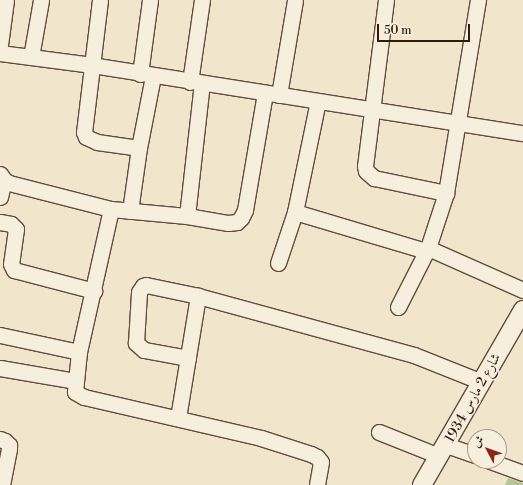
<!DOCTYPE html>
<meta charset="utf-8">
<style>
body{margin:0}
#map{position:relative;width:523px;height:485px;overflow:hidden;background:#f1e6cc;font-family:"Libre Bodoni",Amiri,serif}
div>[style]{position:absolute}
.green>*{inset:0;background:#b7c69a}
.roads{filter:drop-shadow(1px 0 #634c3c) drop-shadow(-1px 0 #634c3c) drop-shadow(0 1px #634c3c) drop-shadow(0 -1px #634c3c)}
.minor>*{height:15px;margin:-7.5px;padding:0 7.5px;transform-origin:7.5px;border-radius:7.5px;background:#f6efde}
.tertiary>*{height:18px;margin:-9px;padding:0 9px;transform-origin:9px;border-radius:9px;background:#f6efde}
span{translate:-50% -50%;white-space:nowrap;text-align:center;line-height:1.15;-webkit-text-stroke:3px #f6efde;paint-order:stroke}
.street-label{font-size:14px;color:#34190c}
.north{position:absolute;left:467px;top:429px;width:40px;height:40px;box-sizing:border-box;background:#f6efde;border:1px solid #a8998a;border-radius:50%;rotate:311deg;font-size:11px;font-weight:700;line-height:16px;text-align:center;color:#34190c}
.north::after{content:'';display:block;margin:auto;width:14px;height:18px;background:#8f2418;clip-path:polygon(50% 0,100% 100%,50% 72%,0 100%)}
.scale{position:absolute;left:377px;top:24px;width:93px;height:18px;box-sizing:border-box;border:2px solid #34190c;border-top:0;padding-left:5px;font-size:12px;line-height:14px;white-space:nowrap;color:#34190c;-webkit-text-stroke:3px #f6efde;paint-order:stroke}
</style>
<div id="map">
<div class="green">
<div style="clip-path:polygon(508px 478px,523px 483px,523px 485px,505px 485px)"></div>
</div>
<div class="roads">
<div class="minor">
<div style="left:100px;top:0;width:133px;rotate:96.9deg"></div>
<div style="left:84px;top:132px;width:5px;rotate:68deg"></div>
<div style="left:86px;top:137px;width:12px;rotate:24deg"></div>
<div style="left:97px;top:142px;width:42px;rotate:8.1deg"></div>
<div style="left:386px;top:0;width:167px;rotate:97.2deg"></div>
<div style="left:365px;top:166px;width:5px;rotate:79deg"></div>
<div style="left:366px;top:171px;width:11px;rotate:41deg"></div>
<div style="left:374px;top:178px;width:74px;rotate:11.8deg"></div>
<div style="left:0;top:45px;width:45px;rotate:-82.4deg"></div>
<div style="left:0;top:53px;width:93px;rotate:7.4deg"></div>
<div style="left:92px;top:65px;width:436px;rotate:9deg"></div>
<div style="left:31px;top:57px;width:58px;rotate:-80deg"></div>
<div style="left:140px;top:74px;width:75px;rotate:-82.3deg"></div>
<div style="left:190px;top:82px;width:83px;rotate:-81.7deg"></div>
<div style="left:279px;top:95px;width:96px;rotate:-80.4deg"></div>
<div style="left:0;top:174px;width:7px;rotate:56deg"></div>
<div style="left:4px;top:180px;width:6px;rotate:31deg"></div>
<div style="left:9px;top:183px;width:105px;rotate:14.3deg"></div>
<div style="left:111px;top:209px;width:76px;rotate:5.3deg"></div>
<div style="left:187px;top:216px;width:42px;rotate:9.7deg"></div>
<div style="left:228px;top:223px;width:9px;rotate:-6deg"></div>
<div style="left:237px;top:222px;width:6px;rotate:-45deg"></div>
<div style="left:241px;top:218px;width:9px;rotate:-63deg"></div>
<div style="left:245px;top:210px;width:119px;rotate:-80.3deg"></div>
<div style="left:0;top:197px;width:17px;rotate:-77deg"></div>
<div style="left:111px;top:209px;width:147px;rotate:102.6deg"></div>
<div style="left:79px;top:352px;width:40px;rotate:95.7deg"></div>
<div style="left:75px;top:392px;width:10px;rotate:29deg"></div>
<div style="left:84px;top:397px;width:182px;rotate:13deg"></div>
<div style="left:261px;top:438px;width:52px;rotate:17.7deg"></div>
<div style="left:311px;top:454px;width:7px;rotate:27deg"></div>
<div style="left:317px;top:457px;width:6px;rotate:51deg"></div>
<div style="left:321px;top:462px;width:23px;rotate:100deg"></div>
<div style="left:130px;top:211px;width:64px;rotate:-81.9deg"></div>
<div style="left:139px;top:148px;width:73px;rotate:-79deg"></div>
<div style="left:295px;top:212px;width:137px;rotate:16.6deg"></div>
<div style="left:187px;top:216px;width:134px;rotate:-83.6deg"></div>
<div style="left:0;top:222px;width:11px;rotate:10deg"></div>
<div style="left:11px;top:224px;width:7px;rotate:45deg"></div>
<div style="left:16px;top:229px;width:35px;rotate:98deg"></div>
<div style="left:11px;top:264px;width:7px;rotate:63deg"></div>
<div style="left:14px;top:270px;width:83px;rotate:14.7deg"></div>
<div style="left:428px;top:248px;width:104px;rotate:23.9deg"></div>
<div style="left:278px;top:263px;width:54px;rotate:-71.6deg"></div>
<div style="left:295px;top:212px;width:113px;rotate:-78.3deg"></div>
<div style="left:398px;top:307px;width:66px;rotate:-63deg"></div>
<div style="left:428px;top:248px;width:58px;rotate:-71.9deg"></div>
<div style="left:446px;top:193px;width:196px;rotate:-80.6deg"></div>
<div style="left:0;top:335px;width:81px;rotate:12.1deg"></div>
<div style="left:188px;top:358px;width:45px;rotate:-169.7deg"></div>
<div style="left:144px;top:350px;width:11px;rotate:-139deg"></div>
<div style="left:136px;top:343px;width:51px;rotate:-86.6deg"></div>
<div style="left:139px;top:292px;width:7px;rotate:-56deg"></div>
<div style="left:143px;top:286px;width:3px;rotate:-18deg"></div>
<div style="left:146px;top:285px;width:53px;rotate:11.9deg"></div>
<div style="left:198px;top:296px;width:224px;rotate:15.3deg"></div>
<div style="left:414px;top:355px;width:73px;rotate:21.7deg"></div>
<div style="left:0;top:368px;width:76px;rotate:9.8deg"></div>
<div style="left:178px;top:418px;width:124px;rotate:-80.7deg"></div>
<div style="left:379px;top:432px;width:65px;rotate:21.8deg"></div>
<div style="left:0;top:439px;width:5px;rotate:22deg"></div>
<div style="left:5px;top:441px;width:6px;rotate:45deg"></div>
<div style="left:9px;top:445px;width:4px;rotate:90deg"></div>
<div style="left:9px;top:449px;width:37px;rotate:101deg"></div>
<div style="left:446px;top:445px;width:31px;rotate:19deg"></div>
<div style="left:490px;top:461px;width:35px;rotate:20deg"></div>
</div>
<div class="tertiary">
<div style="left:422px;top:485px;width:202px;rotate:-60deg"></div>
</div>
</div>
<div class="street-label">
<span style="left:473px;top:398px;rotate:-61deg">شارع 2 مارس 1934</span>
</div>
<div class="north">ش</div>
<div class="scale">50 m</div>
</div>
